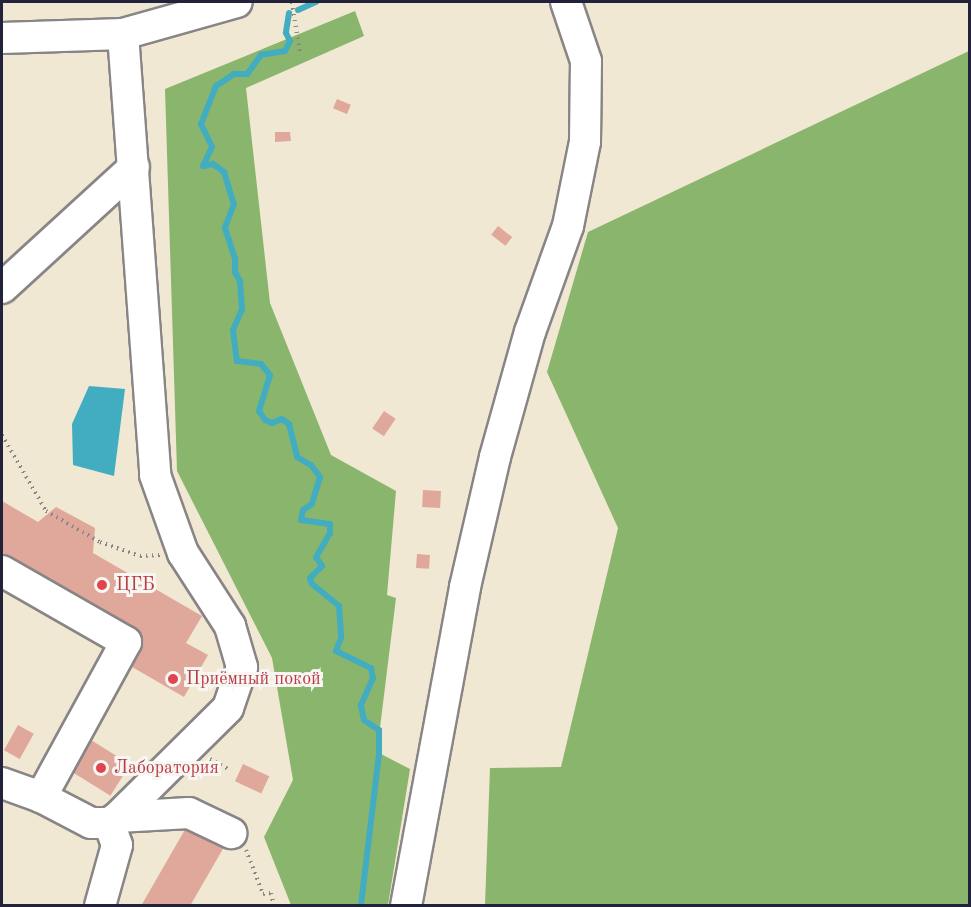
<!DOCTYPE html>
<meta charset="utf-8">
<style>
body{margin:0}
#map{position:relative;width:971px;height:907px;overflow:hidden;background:#f0e8d2;font-family:"Old Standard TT",serif}
div>[style]{position:absolute}
.forest>*{inset:0;background:#8ab56c}
.water>*{inset:0;background:#42adc1}
.stream>*{height:6px;margin:-3px;padding:0 3px;transform-origin:3px;border-radius:3px;background:#42adc1}
.building>*{inset:0;background:#dfa89b;transform-origin:0 0}
.path>*{height:4px;margin-top:-2px;transform-origin:0;background:repeating-linear-gradient(90deg,#898586 0 1.5px,transparent 0 6px)}
.roads{filter:drop-shadow(2px 0 #898586) drop-shadow(-2px 0 #898586) drop-shadow(0 2px #898586) drop-shadow(0 -2px #898586)}
.minor>*{height:30px;margin:-15px;padding:0 15px;transform-origin:15px;border-radius:15px;background:#fff}
.dots>*{width:16px;height:16px;translate:-50% -50%;box-sizing:border-box;border:3px solid #f6f6f2;border-radius:50%}
span{translate:-50% -50%;white-space:nowrap;text-align:center;line-height:1.15;-webkit-text-stroke:6px #f6f6f2;paint-order:stroke}
.health-label{font-size:18px;color:#be3a42}
.left{translate:0 -50%;text-align:left}
.frame{position:absolute;inset:0;border:3px solid #22223b;pointer-events:none}
</style>
<div id="map">
<div class="forest">
<div style="clip-path:polygon(355px 11px,364px 36px,246px 88px,270px 303px,331px 455px,396px 491px,387px 595px,396px 598px,377px 752px,410px 769px,388px 905px,291px 905px,264px 837px,293px 780px,272px 658px,177px 471px,165px 89px)"></div>
<div style="clip-path:polygon(969px 51px,969px 905px,485px 905px,490px 768px,561px 767px,618px 528px,547px 372px,588px 232px)"></div>
</div>
<div class="water">
<div style="clip-path:polygon(89px 386px,125px 389px,114px 476px,73px 465px,72px 424px)"></div>
</div>
<div class="stream">
<div style="left:298px;top:10px;width:20px;rotate:-24deg"></div>
<div style="left:289px;top:13px;width:20px;rotate:99deg"></div>
<div style="left:286px;top:33px;width:9px;rotate:63deg"></div>
<div style="left:290px;top:41px;width:11px;rotate:117deg"></div>
<div style="left:285px;top:51px;width:24px;rotate:171deg"></div>
<div style="left:261px;top:55px;width:24px;rotate:126deg"></div>
<div style="left:247px;top:74px;width:13px;rotate:180deg"></div>
<div style="left:234px;top:74px;width:22px;rotate:146deg"></div>
<div style="left:216px;top:86px;width:41px;rotate:111.5deg"></div>
<div style="left:201px;top:124px;width:25px;rotate:64deg"></div>
<div style="left:212px;top:147px;width:21px;rotate:115deg"></div>
<div style="left:203px;top:166px;width:10px;rotate:-11deg"></div>
<div style="left:213px;top:164px;width:14px;rotate:36deg"></div>
<div style="left:224px;top:172px;width:34px;rotate:73deg"></div>
<div style="left:234px;top:204px;width:26px;rotate:111deg"></div>
<div style="left:225px;top:228px;width:32px;rotate:72deg"></div>
<div style="left:235px;top:258px;width:14px;rotate:90deg"></div>
<div style="left:235px;top:272px;width:10px;rotate:61deg"></div>
<div style="left:240px;top:281px;width:28px;rotate:86deg"></div>
<div style="left:242px;top:309px;width:23px;rotate:113deg"></div>
<div style="left:233px;top:330px;width:31px;rotate:83deg"></div>
<div style="left:237px;top:361px;width:24px;rotate:7deg"></div>
<div style="left:261px;top:364px;width:14px;rotate:51deg"></div>
<div style="left:270px;top:375px;width:38px;rotate:107deg"></div>
<div style="left:259px;top:411px;width:11px;rotate:56deg"></div>
<div style="left:265px;top:420px;width:8px;rotate:23deg"></div>
<div style="left:272px;top:423px;width:11px;rotate:-22deg"></div>
<div style="left:282px;top:419px;width:9px;rotate:36deg"></div>
<div style="left:289px;top:424px;width:34px;rotate:76deg"></div>
<div style="left:297px;top:457px;width:16px;rotate:30deg"></div>
<div style="left:311px;top:465px;width:15px;rotate:53deg"></div>
<div style="left:320px;top:477px;width:28px;rotate:107deg"></div>
<div style="left:312px;top:504px;width:11px;rotate:146deg"></div>
<div style="left:303px;top:510px;width:10px;rotate:101deg"></div>
<div style="left:301px;top:520px;width:29px;rotate:8deg"></div>
<div style="left:330px;top:524px;width:9px;rotate:90deg"></div>
<div style="left:330px;top:533px;width:28px;rotate:120deg"></div>
<div style="left:316px;top:557px;width:11px;rotate:56deg"></div>
<div style="left:322px;top:566px;width:17px;rotate:135deg"></div>
<div style="left:310px;top:578px;width:6px;rotate:72deg"></div>
<div style="left:312px;top:584px;width:35px;rotate:39deg"></div>
<div style="left:339px;top:606px;width:32px;rotate:86deg"></div>
<div style="left:341px;top:638px;width:14px;rotate:111deg"></div>
<div style="left:336px;top:651px;width:39px;rotate:26deg"></div>
<div style="left:371px;top:668px;width:10px;rotate:79deg"></div>
<div style="left:373px;top:678px;width:30px;rotate:114deg"></div>
<div style="left:361px;top:705px;width:15px;rotate:79deg"></div>
<div style="left:364px;top:720px;width:18px;rotate:34deg"></div>
<div style="left:379px;top:730px;width:24px;rotate:90deg"></div>
<div style="left:379px;top:754px;width:153px;rotate:96.8deg"></div>
</div>
<div class="building">
<div style="left:337px;top:99px;width:15px;height:10px;rotate:23deg"></div>
<div style="clip-path:polygon(275px 132px,290px 132px,291px 141px,275px 142px)"></div>
<div style="left:498px;top:226px;width:18px;height:11px;rotate:38deg"></div>
<div style="left:384px;top:411px;width:14px;height:21px;rotate:34deg"></div>
<div style="left:423px;top:490px;width:18px;height:17px;rotate:3deg"></div>
<div style="clip-path:polygon(2px 501px,38px 522px,56px 507px,95px 528px,93px 553px,202px 616px,186px 643px,208px 655px,184px 697px,120px 660px,137px 631px,2px 553px)"></div>
<div style="left:417px;top:554px;width:13px;height:14px;rotate:4deg"></div>
<div style="left:18px;top:725px;width:18px;height:29px;rotate:29deg"></div>
<div style="left:91px;top:740px;width:46px;height:37px;rotate:32deg"></div>
<div style="left:243px;top:764px;width:29px;height:19px;rotate:25deg"></div>
<div style="clip-path:polygon(187px 826px,224px 847px,190px 906px,141px 906px)"></div>
</div>
<div class="path">
<div style="left:292px;top:2px;width:54px;rotate:81.4deg"></div>
<div style="left:2px;top:435px;width:88px;rotate:59.9deg"></div>
<div style="left:46px;top:511px;width:62px;rotate:29.9deg"></div>
<div style="left:100px;top:542px;width:42px;rotate:19.3deg"></div>
<div style="left:140px;top:556px;width:20px;rotate:-3deg"></div>
<div style="left:210px;top:759px;width:23px;rotate:29deg"></div>
<div style="left:246px;top:850px;width:47px;rotate:68.9deg"></div>
<div style="left:263px;top:894px;width:8px;rotate:-7deg"></div>
<div style="left:271px;top:893px;width:13px;rotate:77deg"></div>
</div>
<div class="roads">
<div class="minor">
<div style="left:123px;top:34px;width:442px;rotate:85.8deg"></div>
<div style="left:155px;top:475px;width:83px;rotate:70.3deg"></div>
<div style="left:183px;top:553px;width:87px;rotate:57.2deg"></div>
<div style="left:230px;top:626px;width:43px;rotate:73.7deg"></div>
<div style="left:242px;top:667px;width:43px;rotate:108.9deg"></div>
<div style="left:228px;top:708px;width:155px;rotate:135.3deg"></div>
<div style="left:118px;top:817px;width:71px;rotate:-3.2deg"></div>
<div style="left:189px;top:813px;width:47px;rotate:25.5deg"></div>
<div style="left:2px;top:38px;width:121px;rotate:-1.9deg"></div>
<div style="left:123px;top:34px;width:118px;rotate:-15.7deg"></div>
<div style="left:2px;top:288px;width:179px;rotate:-42.5deg"></div>
<div style="left:2px;top:571px;width:143px;rotate:29.8deg"></div>
<div style="left:126px;top:642px;width:177px;rotate:118.7deg"></div>
<div style="left:2px;top:783px;width:41px;rotate:19.7deg"></div>
<div style="left:41px;top:797px;width:56px;rotate:27.5deg"></div>
<div style="left:91px;top:823px;width:18px"></div>
<div style="left:109px;top:823px;width:11px;rotate:-34deg"></div>
<div style="left:100px;top:906px;width:63px;rotate:-74.4deg"></div>
<div style="left:117px;top:845px;width:23px;rotate:-110deg"></div>
<div style="left:406px;top:906px;width:324px;rotate:-79.5deg"></div>
<div style="left:465px;top:587px;width:133px;rotate:-77deg"></div>
<div style="left:495px;top:457px;width:130px;rotate:-74.4deg"></div>
<div style="left:530px;top:332px;width:113px;rotate:-70.3deg"></div>
<div style="left:568px;top:226px;width:86px;rotate:-78.6deg"></div>
<div style="left:585px;top:142px;width:81px;rotate:-89.3deg"></div>
<div style="left:586px;top:61px;width:62px;rotate:-108.7deg"></div>
</div>
</div>
<div class="dots">
<div style="left:102px;top:585px;background:#e0444e"></div>
<div style="left:173px;top:679px;background:#e0444e"></div>
<div style="left:101px;top:768px;background:#e0444e"></div>
</div>
<div class="health-label">
<span class="left" style="left:116px;top:585px">ЦГБ</span>
<span class="left" style="left:186px;top:679px">Приёмный покой</span>
<span class="left" style="left:114px;top:768px">Лаборатория</span>
</div>
<div class="frame"></div>
</div>
